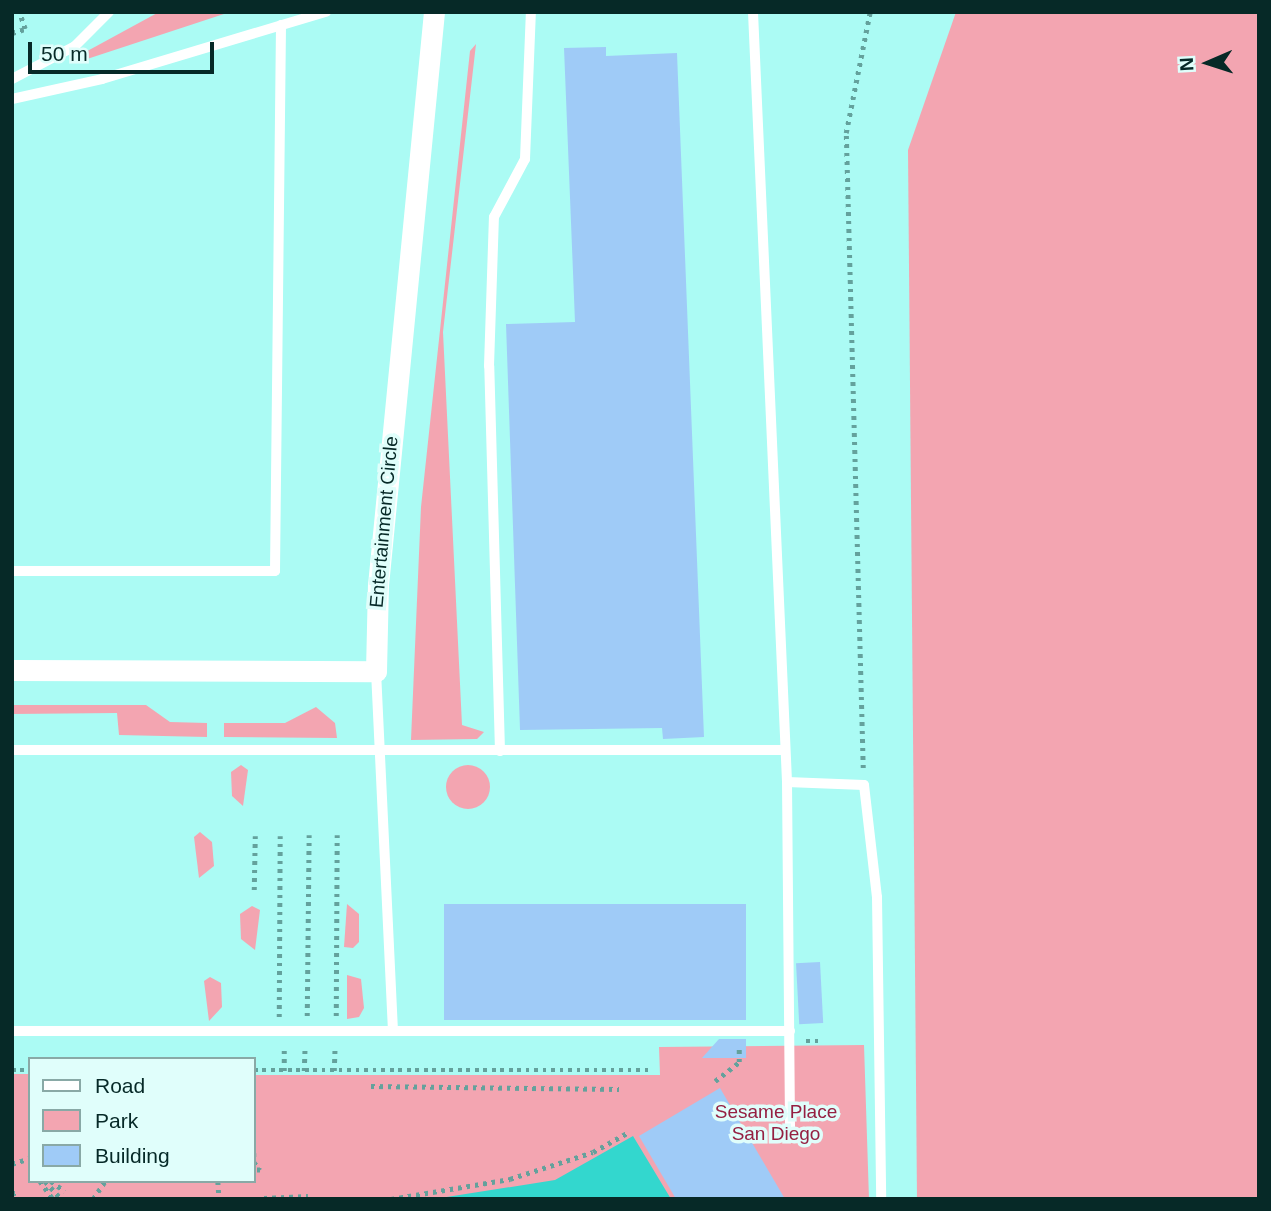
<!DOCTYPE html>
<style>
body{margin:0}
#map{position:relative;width:1271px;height:1211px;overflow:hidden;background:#abfbf4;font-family:Arial,sans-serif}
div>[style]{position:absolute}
.green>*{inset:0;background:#f3a5b1}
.round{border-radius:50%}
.water>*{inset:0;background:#33d7ce}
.building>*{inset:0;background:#9fcbf7;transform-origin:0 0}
.path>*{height:4.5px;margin-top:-2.25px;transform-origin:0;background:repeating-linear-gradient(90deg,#64a19c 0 3.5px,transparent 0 8.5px)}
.service>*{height:10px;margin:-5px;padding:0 5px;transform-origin:5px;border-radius:5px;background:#fff}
.minor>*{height:21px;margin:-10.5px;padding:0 10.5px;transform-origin:10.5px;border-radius:10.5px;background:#fff}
span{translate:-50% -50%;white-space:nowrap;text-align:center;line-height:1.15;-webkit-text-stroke:7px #e0fefb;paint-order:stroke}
.street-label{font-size:19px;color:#062927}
.park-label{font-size:19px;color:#952042}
.frame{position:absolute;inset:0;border:14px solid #062927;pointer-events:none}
.legend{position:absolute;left:28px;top:1057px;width:228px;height:126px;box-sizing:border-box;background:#e0fefb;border:2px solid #89a9a6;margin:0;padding:9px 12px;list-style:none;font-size:21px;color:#062927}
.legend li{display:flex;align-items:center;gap:14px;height:35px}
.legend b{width:35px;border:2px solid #89a9a6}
.north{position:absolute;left:1173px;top:28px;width:70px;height:70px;-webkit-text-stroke:5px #e0fefb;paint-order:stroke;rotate:267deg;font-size:19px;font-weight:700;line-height:28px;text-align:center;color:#062927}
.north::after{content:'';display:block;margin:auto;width:24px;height:32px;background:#062927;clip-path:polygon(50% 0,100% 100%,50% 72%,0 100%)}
.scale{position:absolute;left:28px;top:42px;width:186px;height:32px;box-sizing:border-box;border:4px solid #062927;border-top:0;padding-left:9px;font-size:21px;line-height:24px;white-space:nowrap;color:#062927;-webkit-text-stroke:5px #e0fefb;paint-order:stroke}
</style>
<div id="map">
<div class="green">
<div style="clip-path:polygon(159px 12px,230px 12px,81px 61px,80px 55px)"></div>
<div style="clip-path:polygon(956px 12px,1259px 12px,1259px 1199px,917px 1199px,908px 150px)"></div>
<div style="clip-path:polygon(476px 44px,443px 332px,462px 725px,484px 732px,477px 739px,411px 740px,421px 507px,470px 51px)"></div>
<div style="clip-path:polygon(12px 705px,146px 705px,170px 722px,207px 723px,207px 737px,119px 735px,117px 713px,12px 714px)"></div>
<div style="clip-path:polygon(316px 707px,335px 723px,337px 738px,224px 737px,224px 723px,285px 723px)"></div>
<div class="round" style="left:446px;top:765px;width:44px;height:44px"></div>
<div style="clip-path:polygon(241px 765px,248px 770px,243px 806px,232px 796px,231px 772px)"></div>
<div style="clip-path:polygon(200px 832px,212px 842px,214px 866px,199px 878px,194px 837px)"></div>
<div style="clip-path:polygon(347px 904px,359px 914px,359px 942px,353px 948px,344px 947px)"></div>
<div style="clip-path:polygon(252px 906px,260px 910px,255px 950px,241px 939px,240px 914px)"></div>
<div style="clip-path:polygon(347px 975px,361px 979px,364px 1008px,359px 1017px,347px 1019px)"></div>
<div style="clip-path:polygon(210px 977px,221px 983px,222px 1007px,209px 1021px,204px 981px)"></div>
<div style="clip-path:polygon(864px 1045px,869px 1199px,12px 1199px,12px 1074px,30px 1074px,30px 1181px,254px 1181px,254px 1075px,660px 1075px,659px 1047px)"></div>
</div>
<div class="water">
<div style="clip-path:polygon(633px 1136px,671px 1199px,434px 1199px,555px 1180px)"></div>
</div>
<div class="building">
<div style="clip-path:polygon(606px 47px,606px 56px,677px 53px,704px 737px,663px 739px,662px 728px,520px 730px,506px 324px,575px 322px,564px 48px)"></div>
<div style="left:444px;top:904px;width:302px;height:116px"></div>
<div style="left:820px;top:962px;width:61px;height:24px;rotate:87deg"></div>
<div style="clip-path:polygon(719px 1039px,746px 1039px,746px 1058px,702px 1058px)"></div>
<div style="clip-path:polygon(720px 1088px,785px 1199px,676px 1199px,639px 1136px)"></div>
</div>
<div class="path">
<div style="left:12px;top:33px;width:14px;rotate:-17deg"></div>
<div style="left:25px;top:29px;width:18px;rotate:-109deg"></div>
<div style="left:863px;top:768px;width:635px;rotate:-91.53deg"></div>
<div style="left:846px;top:133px;width:123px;rotate:-78.8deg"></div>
<div style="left:254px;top:890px;width:54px;rotate:-88.9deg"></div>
<div style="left:307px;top:1016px;width:181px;rotate:-89.4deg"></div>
<div style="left:336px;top:1016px;width:181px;rotate:-89.7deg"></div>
<div style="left:279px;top:1017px;width:181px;rotate:-89.7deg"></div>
<div style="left:806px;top:1041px;width:16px"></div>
<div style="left:12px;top:1070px;width:18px"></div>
<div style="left:254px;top:1070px;width:394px"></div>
<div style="left:284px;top:1071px;width:25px;rotate:-90deg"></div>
<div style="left:304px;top:1071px;width:25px;rotate:-88deg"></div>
<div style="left:334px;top:1071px;width:25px;rotate:-88deg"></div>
<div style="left:715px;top:1081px;width:31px;rotate:-38deg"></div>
<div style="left:739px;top:1062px;width:16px;rotate:-90deg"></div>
<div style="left:371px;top:1086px;width:248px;rotate:0.7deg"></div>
<div style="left:254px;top:1153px;width:5px;rotate:90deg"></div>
<div style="left:254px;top:1162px;width:10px;rotate:53deg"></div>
<div style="left:260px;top:1170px;width:6px;rotate:180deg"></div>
<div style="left:12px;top:1164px;width:19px;rotate:-18deg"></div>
<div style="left:40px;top:1181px;width:22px;rotate:54deg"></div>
<div style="left:45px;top:1181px;width:24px;rotate:48deg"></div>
<div style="left:51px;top:1181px;width:17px;rotate:36deg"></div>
<div style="left:218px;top:1181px;width:13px;rotate:86deg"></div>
<div style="left:12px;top:1194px;width:5px;rotate:-22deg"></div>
<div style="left:264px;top:1198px;width:44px;rotate:-2.6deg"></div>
<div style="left:93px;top:1199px;width:22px;rotate:-56deg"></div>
<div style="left:391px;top:1199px;width:121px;rotate:-9.5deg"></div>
<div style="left:510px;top:1179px;width:87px;rotate:-18deg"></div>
<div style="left:593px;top:1152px;width:41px;rotate:-29.1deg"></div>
</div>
<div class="service">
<div style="left:753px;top:12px;width:771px;rotate:87.47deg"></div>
<div style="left:787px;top:782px;width:352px;rotate:89.5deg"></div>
<div style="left:12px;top:79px;width:71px;rotate:-27.6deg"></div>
<div style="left:75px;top:46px;width:48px;rotate:-45deg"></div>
<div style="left:12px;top:99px;width:92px;rotate:-12.5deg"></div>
<div style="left:102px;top:79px;width:234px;rotate:-16.7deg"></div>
<div style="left:12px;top:571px;width:263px"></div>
<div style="left:275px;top:571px;width:546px;rotate:-89.37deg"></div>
<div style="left:376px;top:671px;width:359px;rotate:87.3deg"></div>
<div style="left:12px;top:750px;width:772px"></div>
<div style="left:500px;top:751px;width:385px;rotate:-91.6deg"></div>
<div style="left:489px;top:366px;width:149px;rotate:-88.1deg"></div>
<div style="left:494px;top:217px;width:66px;rotate:-61.9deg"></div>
<div style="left:525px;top:159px;width:147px;rotate:-87.7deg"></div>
<div style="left:787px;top:782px;width:77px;rotate:2.2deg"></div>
<div style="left:864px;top:785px;width:113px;rotate:83.4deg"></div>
<div style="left:877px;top:897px;width:302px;rotate:89.2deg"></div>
<div style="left:12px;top:1031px;width:778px"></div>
</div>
<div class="minor">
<div style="left:12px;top:670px;width:364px;rotate:0.2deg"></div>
<div style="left:376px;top:671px;width:86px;rotate:-88.7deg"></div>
<div style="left:378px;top:585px;width:576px;rotate:-84.42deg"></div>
</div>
<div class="street-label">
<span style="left:384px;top:522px;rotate:-85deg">Entertainment Circle</span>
</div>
<div class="park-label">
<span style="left:776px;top:1123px">Sesame Place<br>San Diego</span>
</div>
<div class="frame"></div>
<ul class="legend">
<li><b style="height:9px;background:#fff"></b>Road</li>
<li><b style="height:19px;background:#f3a5b1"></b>Park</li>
<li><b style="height:19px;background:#9fcbf7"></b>Building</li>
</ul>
<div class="north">N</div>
<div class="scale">50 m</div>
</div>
